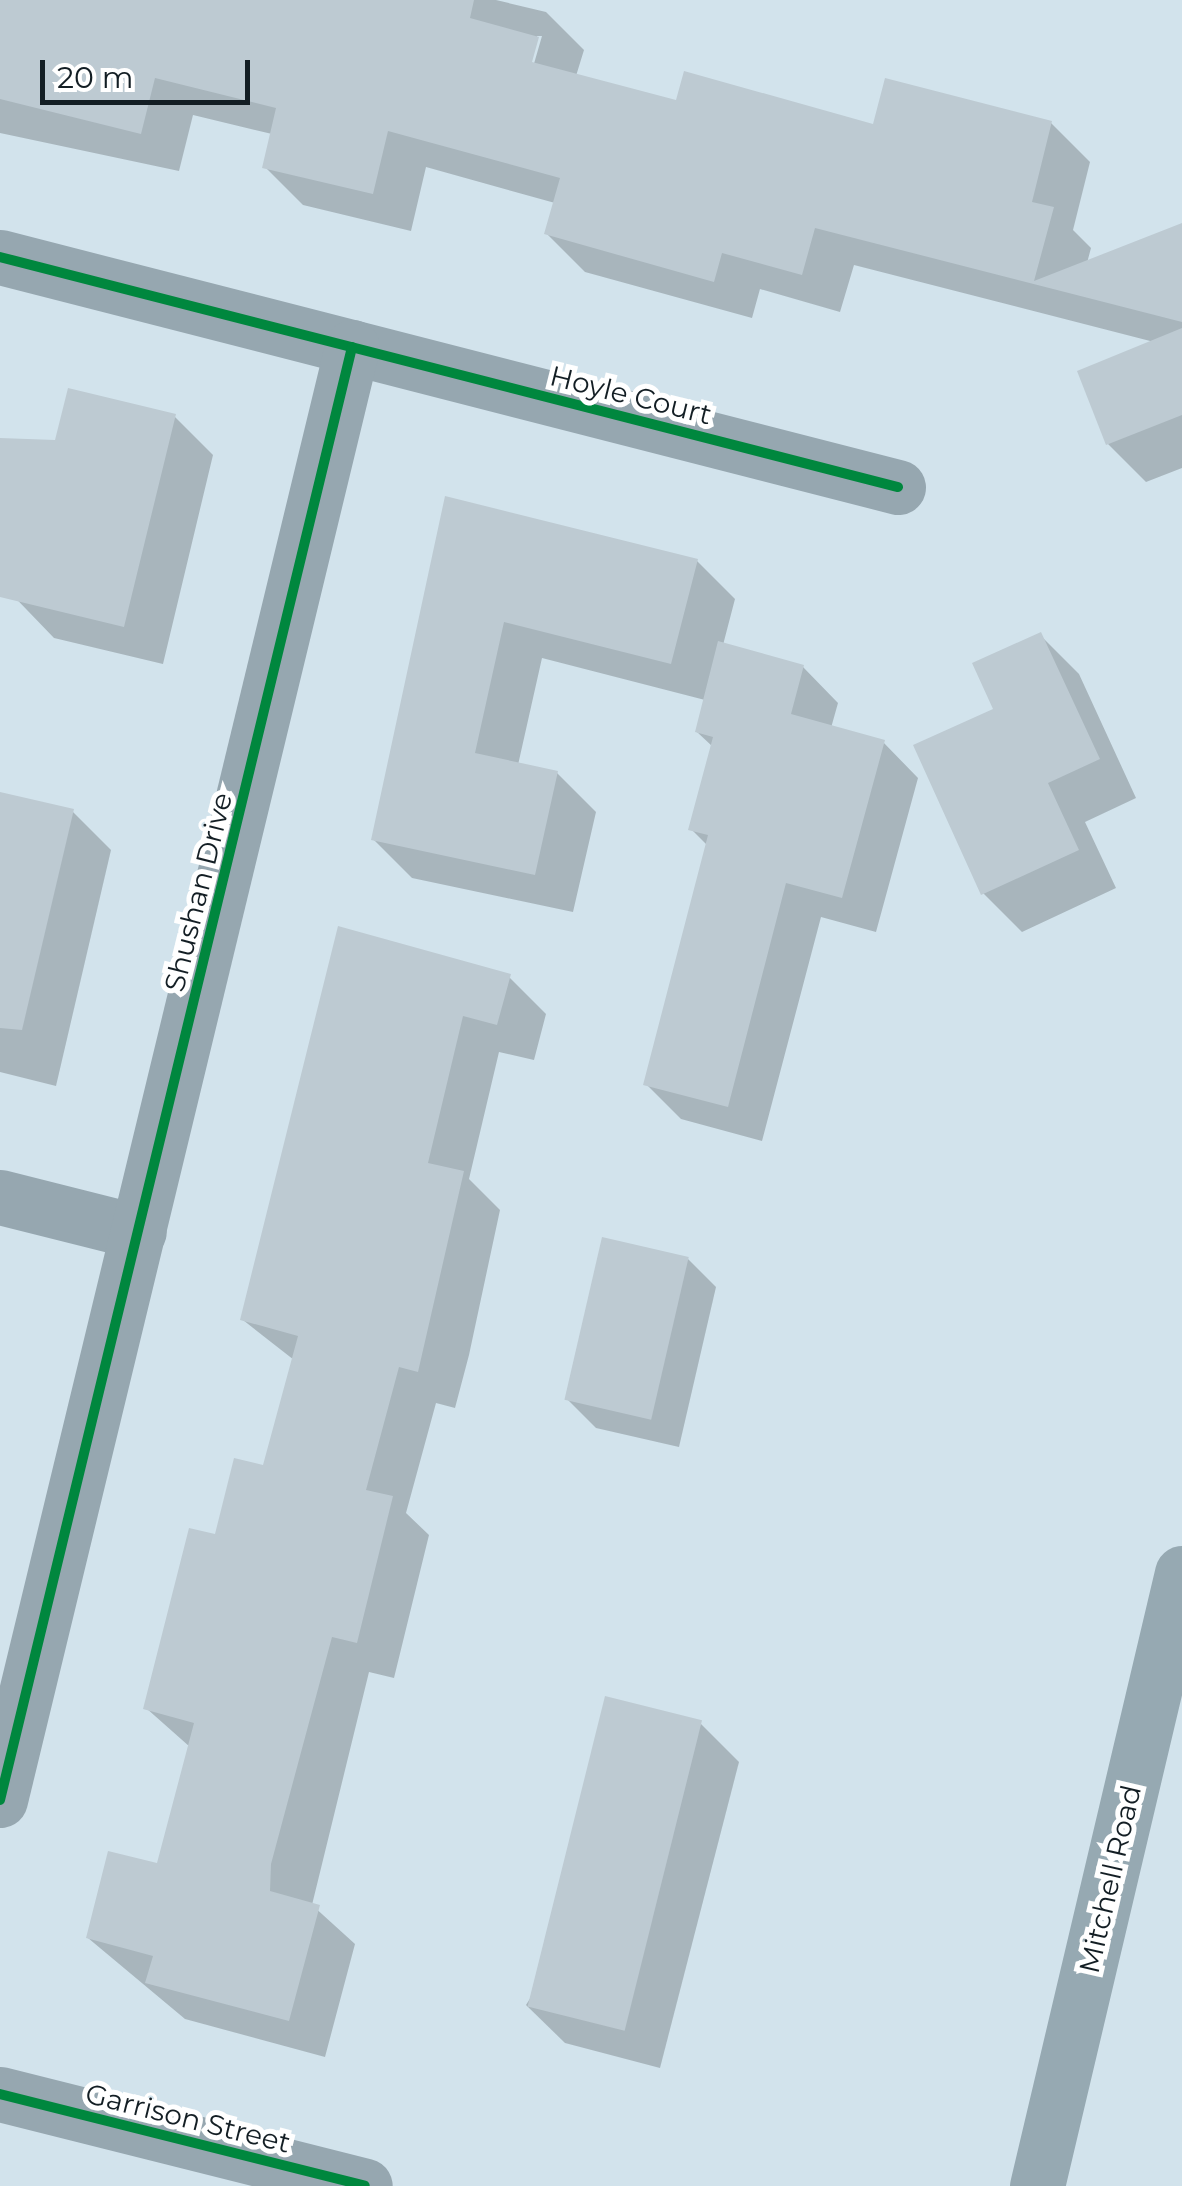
<!DOCTYPE html>
<style>
body{margin:0}
#map{position:relative;width:1182px;height:2186px;overflow:hidden;background:#d2e3ec;font-family:Montserrat,sans-serif}
div>[style]{position:absolute}
.shadow>*{inset:0;background:#0003}
.building>*{inset:0;background:#bdcad2;transform-origin:0 0}
.minor>*{height:55px;margin:-27.5px;padding:0 27.5px;transform-origin:27.5px;border-radius:27.5px;background:#96a7b0}
.major>*{height:55px;margin:-27.5px;padding:0 27.5px;transform-origin:27.5px;border-radius:27.5px;background:#96a9b2}
.cycleway>*{height:10px;margin:-5px;padding:0 5px;transform-origin:5px;border-radius:5px;background:#00873e}
span{translate:-50% -50%;white-space:nowrap;text-align:center;line-height:1.15;-webkit-text-stroke:10px #fff;paint-order:stroke}
.street-label{font-size:28px;color:#131e24}
.scale{position:absolute;left:40px;top:60px;width:210px;height:45px;box-sizing:border-box;border:5px solid #131e24;border-top:0;padding-left:12px;font-size:30px;line-height:35px;white-space:nowrap;color:#131e24;-webkit-text-stroke:8px #fff;paint-order:stroke}
</style>
<div id="map">
<div class="shadow">
<div style="clip-path:polygon(evenodd,0 0,496px 0,546px 12px,584px 50px,576px 76px,678px 104px,875px 127px,1051px 123px,1090px 162px,1073px 230px,1091px 248px,1087px 263px,1182px 225px,1182px 468px,1146px 482px,1108px 444px,1154px 342px,854px 265px,840px 312px,760px 289px,752px 318px,585px 272px,547px 234px,555px 203px,426px 167px,411px 231px,303px 205px,265px 167px,272px 134px,193px 115px,179px 171px,0 133px,0 0,537px 36px,542px 36px,531px 74px,526px 73px,537px 36px)"></div>
<div style="clip-path:polygon(174px 416px,213px 455px,163px 664px,54px 638px,0 582px,0 441px,57px 443px)"></div>
<div style="clip-path:polygon(447px 499px,697px 561px,735px 599px,723px 645px,803px 667px,838px 703px,831px 728px,883px 742px,918px 778px,876px 932px,821px 917px,762px 1141px,681px 1119px,646px 1084px,708px 846px,691px 829px,713px 747px,697px 732px,705px 700px,542px 658px,518px 765px,557px 773px,596px 812px,573px 912px,412px 878px,374px 840px)"></div>
<div style="clip-path:polygon(1040px 635px,1079px 674px,1136px 798px,1085px 822px,1116px 888px,1022px 932px,983px 893px)"></div>
<div style="clip-path:polygon(0 794px,73px 812px,111px 850px,56px 1086px,0 1072px)"></div>
<div style="clip-path:polygon(340px 929px,509px 977px,546px 1014px,534px 1060px,499px 1052px,469px 1179px,500px 1210px,469px 1355px,455px 1408px,436px 1403px,406px 1513px,429px 1535px,394px 1678px,369px 1672px,312px 1905px,355px 1944px,325px 2057px,185px 2019px,88px 1938px,159px 1866px,190px 1747px,146px 1708px,217px 1537px,265px 1468px,294px 1360px,243px 1320px)"></div>
<div style="clip-path:polygon(688px 1259px,716px 1287px,679px 1447px,596px 1428px,568px 1400px)"></div>
<div style="clip-path:polygon(701px 1724px,739px 1762px,660px 2068px,565px 2043px,526px 2005px)"></div>
</div>
<div class="building">
<div style="clip-path:polygon(0 0,474px 0,470px 18px,539px 37px,532px 62px,676px 100px,684px 71px,873px 124px,885px 78px,1052px 121px,1032px 202px,1054px 207px,1034px 281px,1182px 223px,1182px 322px,815px 228px,802px 275px,722px 253px,714px 282px,544px 234px,560px 178px,388px 131px,373px 194px,262px 168px,276px 108px,155px 78px,141px 134px,0 99px)"></div>
<div style="clip-path:polygon(1182px 328px,1182px 415px,1106px 445px,1077px 371px)"></div>
<div style="clip-path:polygon(68px 388px,176px 414px,124px 627px,0 597px,0 438px,55px 440px)"></div>
<div style="clip-path:polygon(445px 496px,698px 559px,671px 664px,504px 622px,475px 753px,558px 771px,535px 875px,371px 840px)"></div>
<div style="clip-path:polygon(1041px 632px,1100px 759px,1048px 783px,1079px 850px,981px 895px,913px 745px,993px 709px,972px 663px)"></div>
<div style="clip-path:polygon(718px 641px,804px 665px,791px 714px,885px 740px,842px 898px,786px 883px,728px 1107px,643px 1085px,708px 835px,688px 830px,713px 737px,695px 732px)"></div>
<div style="clip-path:polygon(0 792px,74px 809px,22px 1030px,0 1028px)"></div>
<div style="clip-path:polygon(338px 926px,511px 974px,497px 1025px,463px 1016px,428px 1163px,464px 1171px,418px 1372px,399px 1367px,366px 1490px,393px 1496px,357px 1643px,332px 1637px,271px 1864px,270px 1891px,320px 1905px,289px 2021px,145px 1983px,153px 1956px,86px 1938px,108px 1851px,157px 1863px,194px 1723px,143px 1709px,189px 1528px,215px 1534px,234px 1458px,263px 1465px,298px 1336px,240px 1320px)"></div>
<div style="left:602px;top:1237px;width:89px;height:167px;rotate:13deg"></div>
<div style="left:605px;top:1696px;width:100px;height:320px;rotate:14deg"></div>
</div>
<div class="minor">
<div style="left:0;top:257px;width:927px;rotate:14.37deg"></div>
<div style="left:0;top:1197px;width:143px;rotate:14.1deg"></div>
<div style="left:0;top:1800px;width:1495px;rotate:-76.38deg"></div>
<div style="left:0;top:2094px;width:376px;rotate:14.1deg"></div>
</div>
<div class="major">
<div style="left:1037px;top:2186px;width:630px;rotate:-76.69deg"></div>
</div>
<div class="cycleway">
<div style="left:0;top:257px;width:927px;rotate:14.37deg"></div>
<div style="left:0;top:1800px;width:1495px;rotate:-76.38deg"></div>
<div style="left:0;top:2094px;width:376px;rotate:14.1deg"></div>
</div>
<div class="street-label">
<span style="left:631px;top:395px;rotate:14deg">Hoyle Court</span>
<span style="left:198px;top:892px;rotate:-76deg">Shushan Drive</span>
<span style="left:1110px;top:1879px;rotate:-77deg">Mitchell Road</span>
<span style="left:188px;top:2118px;rotate:14deg">Garrison Street</span>
</div>
<div class="scale">20 m</div>
</div>
